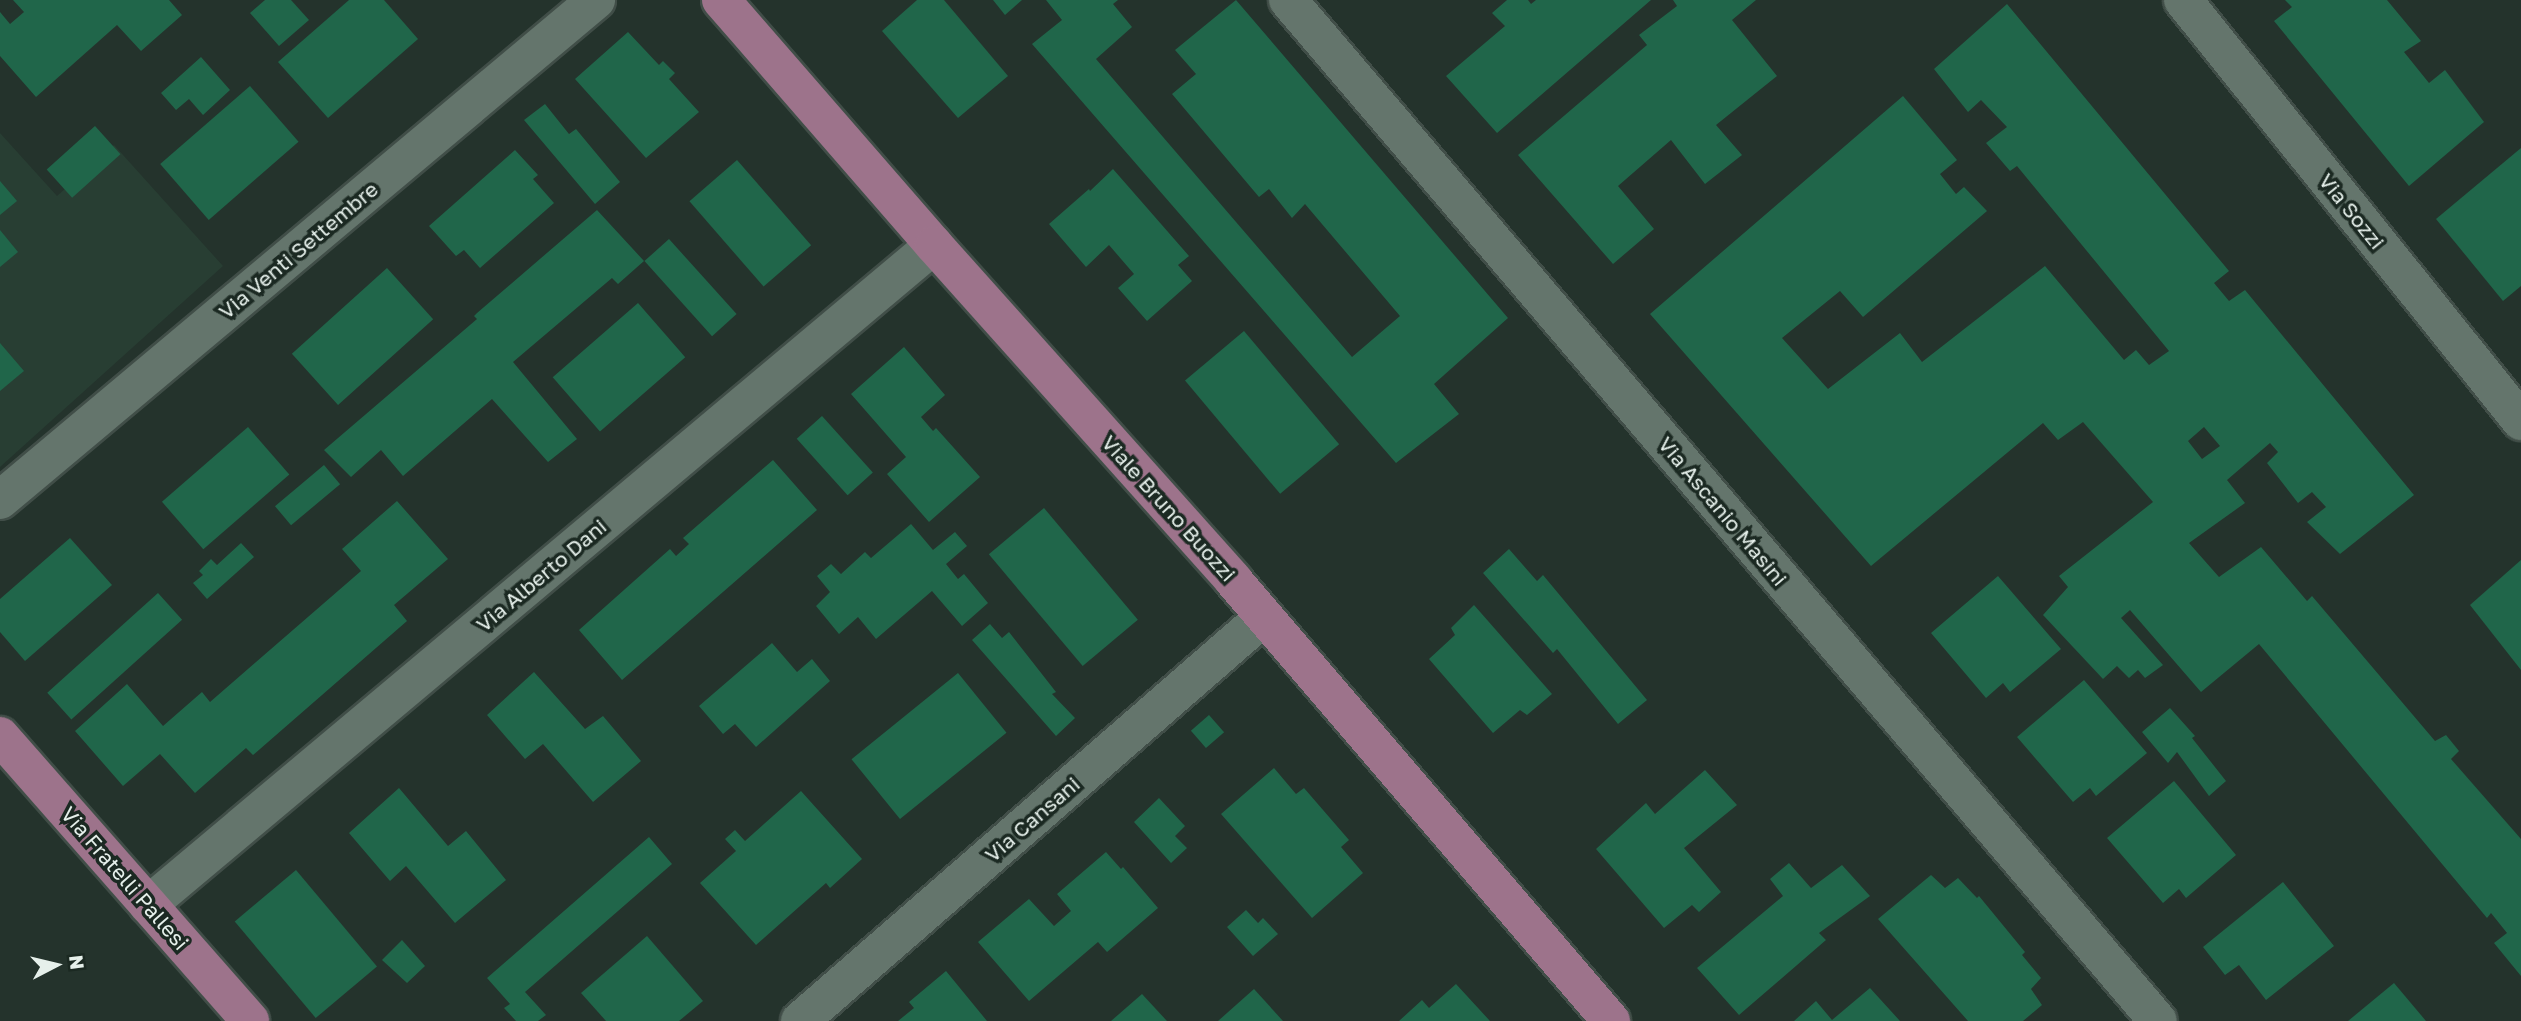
<!DOCTYPE html>
<style>
body{margin:0}
#map{position:relative;width:2521px;height:1021px;overflow:hidden;background:#24332c;font-family:"Golos Text",sans-serif}
div>[style]{position:absolute}
.built>*{inset:0;background:#283e33}
.building>*{inset:0;background:#20664a;transform-origin:0 0}
.roads{filter:drop-shadow(2px 0 #414e48) drop-shadow(-2px 0 #414e48) drop-shadow(0 2px #414e48) drop-shadow(0 -2px #414e48)}
.minor>*{height:38px;margin:-19px;padding:0 19px;transform-origin:19px;border-radius:19px;background:#64756c}
.major>*{height:38px;margin:-19px;padding:0 19px;transform-origin:19px;border-radius:19px;background:#9d738b}
span{translate:-50% -50%;white-space:nowrap;text-align:center;line-height:1.15;-webkit-text-stroke:7px #1b2922;paint-order:stroke}
.street-label{font-size:21px;color:#e6f0eb}
.north{position:absolute;left:21px;top:930px;width:70px;height:70px;-webkit-text-stroke:5px #1b2922;paint-order:stroke;rotate:83deg;font-size:19px;font-weight:700;line-height:28px;text-align:center;color:#e6f0eb}
.north::after{content:'';display:block;margin:auto;width:24px;height:32px;background:#e6f0eb;clip-path:polygon(50% 0,100% 100%,50% 72%,0 100%)}
</style>
<div id="map">
<div class="built">
<div style="clip-path:polygon(0 133px,57px 196px,114px 145px,223px 266px,0 467px)"></div>
</div>
<div class="building">
<div style="clip-path:polygon(13px 0,169px 0,182px 15px,141px 51px,117px 25px,36px 97px,0 56px,0 12px,10px 24px,24px 12px)"></div>
<div style="clip-path:polygon(265px 0,291px 0,309px 20px,279px 46px,250px 13px)"></div>
<div style="clip-path:polygon(349px 0,384px 0,418px 39px,328px 118px,278px 62px)"></div>
<div style="clip-path:polygon(917px 0,944px 0,1008px 76px,958px 118px,882px 31px)"></div>
<div style="clip-path:polygon(993px 0,1022px 0,1005px 15px)"></div>
<div style="clip-path:polygon(1046px 0,1118px 0,1113px 4px,1132px 27px,1096px 59px,1352px 357px,1400px 316px,1305px 204px,1292px 218px,1269px 189px,1259px 197px,1172px 94px,1196px 74px,1175px 50px,1236px 0,1508px 318px,1434px 384px,1459px 414px,1396px 463px,1032px 44px,1062px 20px)"></div>
<div style="clip-path:polygon(1507px 0,1528px 0,1531px 4px,1536px 0,1651px 0,1497px 133px,1446px 76px,1505px 26px,1492px 13px)"></div>
<div style="clip-path:polygon(1673px 0,1756px 0,1732px 20px,1777px 76px,1716px 125px,1742px 155px,1705px 184px,1671px 140px,1618px 186px,1654px 229px,1613px 264px,1518px 155px,1647px 45px,1639px 35px,1677px 6px)"></div>
<div style="clip-path:polygon(2285px 0,2387px 0,2421px 41px,2404px 52px,2429px 83px,2445px 70px,2484px 122px,2409px 186px,2274px 21px,2292px 7px)"></div>
<div style="clip-path:polygon(evenodd,2007px 4px,2229px 271px,2214px 283px,2229px 301px,2245px 290px,2414px 495px,2340px 554px,2307px 522px,2326px 507px,2312px 492px,2298px 503px,2267px 463px,2278px 452px,2270px 443px,2227px 480px,2245px 503px,2189px 543px,2219px 577px,2261px 547px,2307px 601px,2312px 596px,2435px 741px,2446px 735px,2459px 751px,2451px 759px,2521px 839px,2521px 976px,2494px 943px,2507px 933px,2491px 913px,2487px 918px,2259px 644px,2201px 692px,2130px 610px,2121px 618px,2163px 665px,2145px 678px,2138px 670px,2129px 678px,2117px 666px,2103px 679px,2043px 615px,2068px 587px,2059px 576px,2153px 502px,2083px 422px,2058px 440px,2043px 423px,1871px 566px,1650px 314px,1903px 96px,1957px 160px,1940px 174px,1956px 194px,1964px 187px,1987px 211px,1863px 317px,1840px 291px,1782px 338px,1828px 389px,1900px 333px,1922px 362px,2045px 266px,2124px 360px,2136px 350px,2149px 365px,2169px 351px,2017px 166px,2010px 171px,1986px 143px,2007px 127px,1981px 100px,1968px 112px,1934px 69px,2007px 4px,2204px 427px,2220px 446px,2202px 459px,2188px 441px,2204px 427px)"></div>
<div style="clip-path:polygon(628px 32px,659px 65px,663px 61px,675px 73px,669px 79px,699px 112px,646px 158px,575px 79px)"></div>
<div style="clip-path:polygon(201px 57px,230px 90px,203px 115px,189px 99px,176px 110px,161px 93px)"></div>
<div style="left:250px;top:86px;width:74px;height:119px;rotate:49deg"></div>
<div style="clip-path:polygon(545px 104px,569px 134px,576px 129px,620px 182px,595px 204px,524px 120px)"></div>
<div style="left:95px;top:126px;width:38px;height:65px;rotate:48deg"></div>
<div style="clip-path:polygon(2521px 148px,2521px 286px,2503px 301px,2436px 219px)"></div>
<div style="clip-path:polygon(515px 150px,538px 175px,533px 179px,554px 203px,480px 268px,464px 250px,456px 256px,429px 226px)"></div>
<div style="left:737px;top:160px;width:113px;height:63px;rotate:49deg"></div>
<div style="clip-path:polygon(1113px 169px,1189px 256px,1178px 265px,1192px 281px,1147px 321px,1118px 288px,1134px 274px,1109px 245px,1086px 267px,1049px 224px,1089px 189px,1090px 191px)"></div>
<div style="clip-path:polygon(0 181px,17px 201px,0 215px)"></div>
<div style="clip-path:polygon(597px 210px,644px 261px,618px 284px,612px 278px,513px 362px,577px 439px,548px 462px,492px 399px,403px 476px,381px 450px,351px 477px,324px 450px,477px 319px,474px 316px,477px 313px)"></div>
<div style="clip-path:polygon(0 230px,18px 252px,0 267px)"></div>
<div style="left:669px;top:239px;width:101px;height:33px;rotate:48deg"></div>
<div style="left:387px;top:268px;width:69px;height:128px;rotate:48deg"></div>
<div style="left:638px;top:303px;width:72px;height:113px;rotate:49deg"></div>
<div style="left:1244px;top:331px;width:148px;height:77px;rotate:50deg"></div>
<div style="clip-path:polygon(0 343px,24px 371px,0 391px)"></div>
<div style="clip-path:polygon(904px 347px,945px 395px,921px 417px,933px 431px,936px 428px,980px 477px,929px 522px,887px 474px,906px 457px,851px 394px)"></div>
<div style="left:822px;top:416px;width:76px;height:34px;rotate:48deg"></div>
<div style="left:248px;top:427px;width:63px;height:114px;rotate:49deg"></div>
<div style="clip-path:polygon(773px 460px,817px 510px,622px 680px,579px 630px,670px 549px,676px 556px,689px 544px,683px 538px)"></div>
<div style="left:324px;top:465px;width:25px;height:64px;rotate:50deg"></div>
<div style="clip-path:polygon(397px 501px,448px 559px,394px 605px,407px 621px,253px 755px,246px 748px,195px 793px,160px 754px,123px 786px,75px 731px,127px 684px,163px 726px,202px 692px,210px 702px,361px 571px,342px 549px)"></div>
<div style="left:1044px;top:508px;width:146px;height:72px;rotate:50deg"></div>
<div style="clip-path:polygon(911px 524px,933px 550px,955px 532px,967px 546px,946px 564px,958px 579px,964px 574px,988px 603px,962px 626px,932px 591px,876px 639px,858px 617px,839px 634px,816px 606px,830px 592px,817px 576px,831px 564px,841px 574px,865px 552px,871px 558px)"></div>
<div style="clip-path:polygon(70px 538px,112px 585px,25px 661px,0 632px,0 599px)"></div>
<div style="clip-path:polygon(241px 543px,254px 557px,207px 599px,193px 583px,203px 575px,199px 571px,211px 559px,217px 565px)"></div>
<div style="clip-path:polygon(1509px 549px,1537px 581px,1543px 575px,1647px 700px,1618px 724px,1557px 649px,1553px 653px,1483px 573px)"></div>
<div style="clip-path:polygon(2521px 560px,2521px 670px,2470px 605px)"></div>
<div style="clip-path:polygon(1998px 576px,2061px 649px,2010px 692px,2003px 683px,1986px 698px,1931px 633px)"></div>
<div style="left:158px;top:593px;width:36px;height:149px;rotate:48deg"></div>
<div style="clip-path:polygon(1474px 605px,1552px 694px,1527px 715px,1520px 710px,1493px 733px,1429px 659px,1455px 635px,1451px 628px)"></div>
<div style="clip-path:polygon(990px 624px,1002px 638px,1009px 632px,1056px 692px,1052px 694px,1075px 718px,1056px 736px,972px 640px)"></div>
<div style="clip-path:polygon(772px 643px,797px 672px,812px 659px,830px 681px,756px 747px,735px 724px,723px 734px,699px 706px)"></div>
<div style="clip-path:polygon(534px 672px,585px 729px,603px 716px,641px 761px,593px 802px,543px 744px,525px 759px,487px 715px)"></div>
<div style="left:958px;top:673px;width:77px;height:137px;rotate:51deg"></div>
<div style="clip-path:polygon(2084px 680px,2147px 753px,2096px 796px,2090px 788px,2073px 802px,2017px 737px)"></div>
<div style="clip-path:polygon(2170px 708px,2195px 736px,2192px 738px,2226px 781px,2209px 796px,2177px 752px,2168px 763px,2142px 732px)"></div>
<div style="left:1209px;top:715px;width:23px;height:24px;rotate:49deg"></div>
<div style="clip-path:polygon(1274px 768px,1296px 794px,1304px 788px,1349px 840px,1341px 847px,1363px 873px,1312px 918px,1221px 814px)"></div>
<div style="clip-path:polygon(1705px 770px,1737px 805px,1684px 848px,1721px 892px,1699px 912px,1692px 905px,1664px 928px,1596px 849px,1646px 803px,1655px 814px)"></div>
<div style="clip-path:polygon(2174px 781px,2236px 855px,2186px 898px,2179px 889px,2163px 903px,2107px 838px)"></div>
<div style="clip-path:polygon(399px 788px,448px 846px,466px 831px,506px 880px,455px 923px,406px 866px,390px 881px,349px 833px)"></div>
<div style="clip-path:polygon(801px 791px,862px 859px,830px 888px,826px 883px,756px 945px,700px 883px,736px 851px,725px 839px,735px 830px,745px 841px)"></div>
<div style="clip-path:polygon(1159px 798px,1185px 826px,1175px 836px,1187px 848px,1171px 863px,1134px 822px)"></div>
<div style="clip-path:polygon(649px 837px,672px 864px,525px 992px,546px 1015px,538px 1021px,516px 1021px,504px 1008px,510px 1004px,487px 978px)"></div>
<div style="clip-path:polygon(1106px 852px,1121px 869px,1123px 867px,1158px 908px,1107px 952px,1098px 942px,1029px 1001px,978px 942px,1029px 899px,1054px 926px,1071px 911px,1057px 894px)"></div>
<div style="clip-path:polygon(1789px 863px,1811px 888px,1842px 865px,1870px 896px,1819px 933px,1826px 940px,1739px 1015px,1697px 968px,1783px 896px,1770px 879px)"></div>
<div style="left:296px;top:870px;width:126px;height:80px;rotate:50deg"></div>
<div style="clip-path:polygon(1931px 875px,1945px 888px,1958px 878px,1977px 898px,1979px 896px,2025px 952px,2022px 955px,2041px 978px,2031px 989px,2042px 1005px,2023px 1021px,1968px 1021px,1878px 919px)"></div>
<div style="clip-path:polygon(2283px 882px,2334px 946px,2266px 1000px,2239px 965px,2225px 975px,2203px 947px)"></div>
<div style="clip-path:polygon(1246px 910px,1258px 923px,1263px 918px,1278px 934px,1253px 956px,1227px 927px)"></div>
<div style="clip-path:polygon(647px 936px,703px 1001px,679px 1021px,606px 1021px,581px 993px)"></div>
<div style="clip-path:polygon(402px 940px,425px 966px,407px 983px,382px 960px)"></div>
<div style="clip-path:polygon(946px 971px,987px 1021px,898px 1021px,914px 1008px,909px 1002px)"></div>
<div style="clip-path:polygon(2394px 983px,2426px 1021px,2348px 1021px)"></div>
<div style="clip-path:polygon(1456px 984px,1490px 1021px,1399px 1021px,1422px 1000px,1429px 1008px)"></div>
<div style="clip-path:polygon(1870px 988px,1900px 1021px,1794px 1021px,1816px 1001px,1832px 1020px)"></div>
<div style="clip-path:polygon(1254px 989px,1283px 1021px,1218px 1021px)"></div>
<div style="clip-path:polygon(1142px 994px,1167px 1021px,1111px 1021px)"></div>
</div>
<div class="roads">
<div class="minor">
<div style="left:1288px;top:0;width:1341px;rotate:49.57deg"></div>
<div style="left:2183px;top:0;width:540px;rotate:51.24deg"></div>
<div style="left:0;top:500px;width:778px;rotate:-39.99deg"></div>
<div style="left:148px;top:905px;width:1026px;rotate:-40.02deg"></div>
<div style="left:800px;top:1021px;width:615px;rotate:-41.05deg"></div>
</div>
<div class="major">
<div style="left:721px;top:0;width:325px;rotate:49deg"></div>
<div style="left:934px;top:245px;width:449px;rotate:48.2deg"></div>
<div style="left:1233px;top:580px;width:581px;rotate:49.4deg"></div>
<div style="left:0;top:736px;width:379px;rotate:48.7deg"></div>
</div>
</div>
<div class="street-label">
<span style="left:2352px;top:211px;rotate:51deg">Via Sozzi</span>
<span style="left:298px;top:250px;rotate:-40deg">Via Venti Settembre</span>
<span style="left:1169px;top:508px;rotate:48deg">Viale Bruno Buozzi</span>
<span style="left:1723px;top:511px;rotate:50deg">Via Ascanio Masini</span>
<span style="left:541px;top:575px;rotate:-40deg">Via Alberto Dani</span>
<span style="left:1032px;top:819px;rotate:-41deg">Via Cansani</span>
<span style="left:125px;top:878px;rotate:49deg">Via Fratelli Pallesi</span>
</div>
<div class="north">N</div>
</div>
